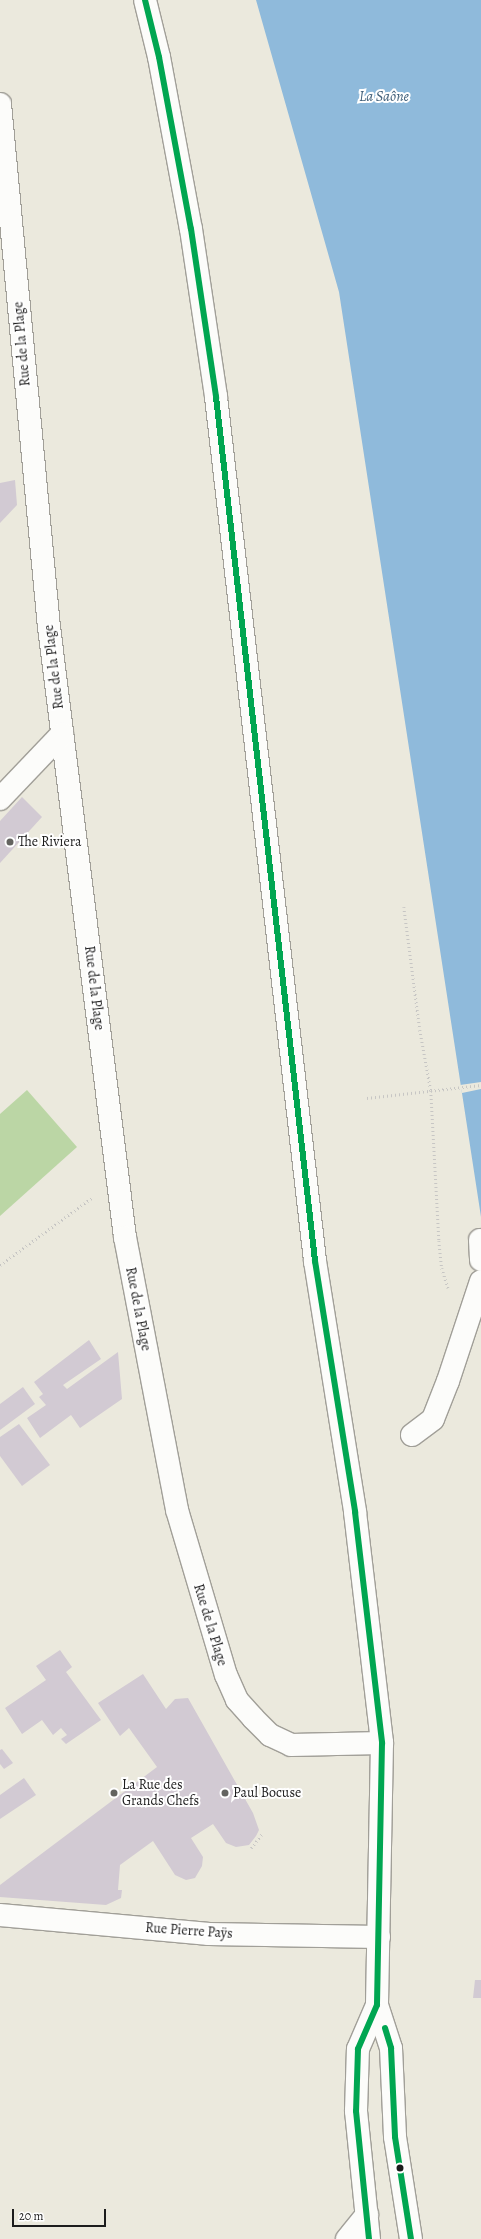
<!DOCTYPE html>
<meta charset="utf-8">
<style>
body{margin:0}
#map{position:relative;width:481px;height:2239px;overflow:hidden;background:#ebe9dd;font-family:Alegreya,serif}
div>[style]{position:absolute}
.green>*{inset:0;background:#bbd6a5}
.water>*{inset:0;background:#8fbadb}
.pier>*{inset:0;background:#ebe9dd}
.building>*{inset:0;background:#d2cad3}
.path>*{height:2.5px;margin-top:-1.25px;transform-origin:0;background:repeating-linear-gradient(90deg,#c7c6c4 0 1px,transparent 0 4px)}
.roads{filter:drop-shadow(1px 0 #a19f98) drop-shadow(-1px 0 #a19f98) drop-shadow(0 1px #a19f98) drop-shadow(0 -1px #a19f98)}
.minor>*{height:22px;margin:-11px;padding:0 11px;transform-origin:11px;border-radius:11px;background:#fcfcfa}
.major>*{height:22px;margin:-11px;padding:0 11px;transform-origin:11px;border-radius:11px;background:#fcfcfa}
.bus-1>*{height:6px;margin:-3px;padding:0 3px;transform-origin:3px;border-radius:3px;background:#00a651}
.dots>*{width:11px;height:11px;translate:-50% -50%;box-sizing:border-box;border:2px solid #fff;border-radius:50%}
span{translate:-50% -50%;white-space:nowrap;text-align:center;line-height:1.15;-webkit-text-stroke:4px #fff;paint-order:stroke}
.street-label{font-size:14px;color:#1c1c1c}
.poi-label{font-size:14px;color:#1c1c1c}
.left{translate:0 -50%;text-align:left}
.water-label{font-size:15px;color:#42617b;font-style:italic}
.scale{position:absolute;left:12px;top:2209px;width:94px;height:18px;box-sizing:border-box;border:2px solid #1c1c1c;border-top:0;padding-left:5px;font-size:12px;line-height:14px;white-space:nowrap;color:#1c1c1c;-webkit-text-stroke:3px #fff;paint-order:stroke}
</style>
<div id="map">
<div class="green">
<div style="clip-path:polygon(27px 1090px,77px 1147px,0 1216px,0 1114px)"></div>
</div>
<div class="water">
<div style="clip-path:polygon(256px 0,481px 0,481px 1217px,339px 292px)"></div>
</div>
<div class="pier">
<div style="clip-path:polygon(481px 1082px,481px 1089px,462px 1093px,460px 1085px)"></div>
</div>
<div class="building">
<div style="clip-path:polygon(15px 480px,17px 505px,0 523px,0 483px)"></div>
<div style="clip-path:polygon(22px 797px,42px 817px,0 863px,0 821px)"></div>
<div style="clip-path:polygon(89px 1340px,101px 1359px,63px 1385px,67px 1389px,118px 1352px,122px 1399px,80px 1428px,71px 1415px,40px 1438px,27px 1418px,46px 1405px,39px 1397px,43px 1394px,34px 1382px)"></div>
<div style="clip-path:polygon(23px 1387px,35px 1404px,0 1430px,0 1404px)"></div>
<div style="clip-path:polygon(19px 1424px,50px 1465px,22px 1486px,0 1456px,0 1437px)"></div>
<div style="clip-path:polygon(60px 1650px,72px 1667px,66px 1672px,101px 1720px,66px 1744px,61px 1739px,67px 1735px,61px 1728px,53px 1735px,42px 1720px,22px 1734px,5px 1708px,46px 1680px,36px 1666px)"></div>
<div style="clip-path:polygon(143px 1674px,166px 1709px,175px 1699px,188px 1698px,253px 1813px,259px 1830px,256px 1836px,249px 1845px,236px 1847px,226px 1843px,213px 1824px,191px 1838px,203px 1857px,202px 1866px,195px 1878px,186px 1880px,175px 1875px,153px 1841px,120px 1865px,118px 1890px,122px 1890px,121px 1898px,106px 1905px,0 1897px,0 1885px,157px 1767px,129px 1728px,120px 1736px,98px 1703px)"></div>
<div style="clip-path:polygon(2px 1749px,13px 1763px,4px 1769px,0 1764px,0 1750px)"></div>
<div style="clip-path:polygon(24px 1778px,36px 1795px,0 1819px,0 1795px)"></div>
<div style="clip-path:polygon(475px 1980px,481px 1980px,481px 1998px,473px 1998px)"></div>
</div>
<div class="path">
<div style="left:404px;top:907px;width:124px;rotate:82.6deg"></div>
<div style="left:420px;top:1030px;width:62px;rotate:79.8deg"></div>
<div style="left:431px;top:1091px;width:150px;rotate:86.9deg"></div>
<div style="left:439px;top:1241px;width:27px;rotate:84deg"></div>
<div style="left:442px;top:1268px;width:21px;rotate:73deg"></div>
<div style="left:367px;top:1098px;width:115px;rotate:-6.5deg"></div>
<div style="left:0;top:1265px;width:115px;rotate:-36.2deg"></div>
<div style="left:251px;top:1848px;width:18px;rotate:-52deg"></div>
</div>
<div class="roads">
<div class="minor">
<div style="left:0;top:104px;width:525px;rotate:84.65deg"></div>
<div style="left:49px;top:627px;width:615px;rotate:82.9deg"></div>
<div style="left:125px;top:1237px;width:278px;rotate:79.2deg"></div>
<div style="left:177px;top:1510px;width:172px;rotate:73.5deg"></div>
<div style="left:226px;top:1675px;width:27px;rotate:66deg"></div>
<div style="left:237px;top:1700px;width:24px;rotate:48deg"></div>
<div style="left:253px;top:1718px;width:24px;rotate:45deg"></div>
<div style="left:270px;top:1735px;width:23px;rotate:25deg"></div>
<div style="left:291px;top:1745px;width:91px;rotate:-1.3deg"></div>
<div style="left:0;top:799px;width:90px;rotate:-46.4deg"></div>
<div style="left:480px;top:1240px;width:20px;rotate:87deg"></div>
<div style="left:412px;top:1435px;width:26px;rotate:-37deg"></div>
<div style="left:433px;top:1419px;width:41px;rotate:-68.5deg"></div>
<div style="left:448px;top:1381px;width:105px;rotate:-71.7deg"></div>
<div style="left:0;top:1915px;width:210px;rotate:5.2deg"></div>
<div style="left:209px;top:1934px;width:170px;rotate:1deg"></div>
<div style="left:347px;top:2239px;width:32px;rotate:-51deg"></div>
</div>
<div class="major">
<div style="left:145px;top:0;width:59px;rotate:76.2deg"></div>
<div style="left:159px;top:57px;width:175px;rotate:79.5deg"></div>
<div style="left:191px;top:229px;width:170px;rotate:81.5deg"></div>
<div style="left:216px;top:397px;width:870px;rotate:83.46deg"></div>
<div style="left:315px;top:1261px;width:254px;rotate:80.9deg"></div>
<div style="left:355px;top:1512px;width:233px;rotate:83.3deg"></div>
<div style="left:382px;top:1743px;width:262px;rotate:91.1deg"></div>
<div style="left:377px;top:2005px;width:45px;rotate:72deg"></div>
<div style="left:391px;top:2048px;width:89px;rotate:87.4deg"></div>
<div style="left:395px;top:2137px;width:103px;rotate:81.1deg"></div>
<div style="left:369px;top:2239px;width:129px;rotate:-95.8deg"></div>
<div style="left:356px;top:2111px;width:62px;rotate:-88.2deg"></div>
<div style="left:358px;top:2049px;width:48px;rotate:-66.6deg"></div>
</div>
</div>
<div class="bus-1">
<div style="left:145px;top:0;width:59px;rotate:76.2deg"></div>
<div style="left:159px;top:57px;width:175px;rotate:79.5deg"></div>
<div style="left:191px;top:229px;width:170px;rotate:81.5deg"></div>
<div style="left:216px;top:397px;width:870px;rotate:83.46deg"></div>
<div style="left:315px;top:1261px;width:254px;rotate:80.9deg"></div>
<div style="left:355px;top:1512px;width:233px;rotate:83.3deg"></div>
<div style="left:382px;top:1743px;width:262px;rotate:91.1deg"></div>
<div style="left:377px;top:2005px;width:48px;rotate:113.4deg"></div>
<div style="left:358px;top:2049px;width:62px;rotate:91.8deg"></div>
<div style="left:356px;top:2111px;width:129px;rotate:84.2deg"></div>
<div style="left:385px;top:2028px;width:21px;rotate:73deg"></div>
<div style="left:391px;top:2048px;width:89px;rotate:87.4deg"></div>
<div style="left:395px;top:2137px;width:103px;rotate:81.1deg"></div>
</div>
<div class="dots">
<div style="left:10px;top:842px;background:#646460"></div>
<div style="left:114px;top:1793px;background:#646460"></div>
<div style="left:225px;top:1793px;background:#646460"></div>
<div style="left:400px;top:2168px;background:#1c1c1c"></div>
</div>
<div class="street-label">
<span style="left:22px;top:344px;rotate:-95deg">Rue de la Plage</span>
<span style="left:54px;top:667px;rotate:-97deg">Rue de la Plage</span>
<span style="left:94px;top:988px;rotate:83deg">Rue de la Plage</span>
<span style="left:138px;top:1309px;rotate:79deg">Rue de la Plage</span>
<span style="left:210px;top:1625px;rotate:73deg">Rue de la Plage</span>
<span style="left:189px;top:1931px;rotate:4deg">Rue Pierre Paÿs</span>
</div>
<div class="poi-label">
<span class="left" style="left:18px;top:842px">The Riviera</span>
<span class="left" style="left:122px;top:1793px">La Rue des<br>Grands Chefs</span>
<span class="left" style="left:233px;top:1793px">Paul Bocuse</span>
</div>
<div class="water-label">
<span style="left:384px;top:97px">La Saône</span>
</div>
<div class="scale">20 m</div>
</div>
